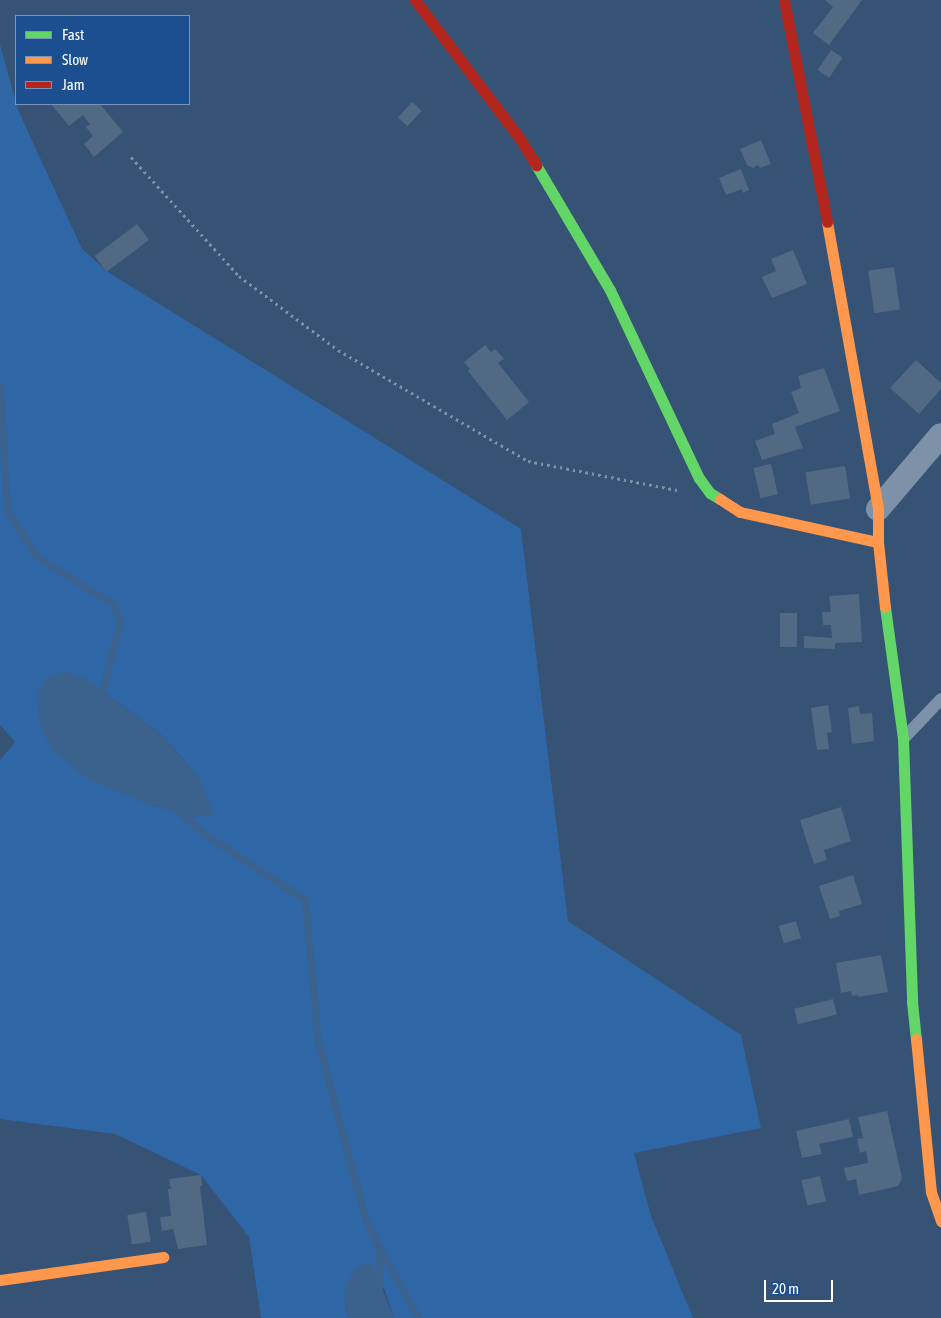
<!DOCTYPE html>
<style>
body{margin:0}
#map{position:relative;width:941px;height:1318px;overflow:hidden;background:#365274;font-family:"Asap Condensed",sans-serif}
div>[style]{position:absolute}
.green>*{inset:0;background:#2f66a5}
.water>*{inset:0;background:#3b618d}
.stream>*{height:7px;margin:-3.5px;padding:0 3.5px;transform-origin:3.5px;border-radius:3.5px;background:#3b618d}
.building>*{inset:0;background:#526984;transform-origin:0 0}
.path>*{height:3px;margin-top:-1.5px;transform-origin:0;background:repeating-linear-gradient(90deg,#7d92a8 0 2.5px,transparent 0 6.5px)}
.lane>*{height:12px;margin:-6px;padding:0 6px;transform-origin:6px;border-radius:6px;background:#7d92a8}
.street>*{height:24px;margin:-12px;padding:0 12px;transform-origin:12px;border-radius:12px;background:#7d92a8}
.fast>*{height:11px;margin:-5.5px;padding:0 5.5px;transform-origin:5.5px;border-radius:5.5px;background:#63d668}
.slow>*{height:11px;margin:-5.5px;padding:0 5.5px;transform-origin:5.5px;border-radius:5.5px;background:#ff974d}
.jam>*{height:11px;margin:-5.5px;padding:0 5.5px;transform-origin:5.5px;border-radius:5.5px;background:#b3261e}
span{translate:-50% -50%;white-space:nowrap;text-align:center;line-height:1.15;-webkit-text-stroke:4.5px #1b4f8f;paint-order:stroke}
.legend{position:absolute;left:15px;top:15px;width:175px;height:90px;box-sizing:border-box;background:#1b4f8f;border:1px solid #7695bc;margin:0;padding:6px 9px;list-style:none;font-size:15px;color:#fff}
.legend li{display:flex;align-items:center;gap:10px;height:25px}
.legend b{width:25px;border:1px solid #7695bc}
.scale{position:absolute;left:764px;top:1280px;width:69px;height:22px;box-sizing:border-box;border:2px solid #fff;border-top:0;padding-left:6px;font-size:15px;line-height:18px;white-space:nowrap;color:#fff;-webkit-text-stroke:4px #1b4f8f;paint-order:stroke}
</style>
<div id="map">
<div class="green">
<div style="clip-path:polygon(evenodd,0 44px,18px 110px,82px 249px,108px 272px,521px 529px,568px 921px,741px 1035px,761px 1128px,634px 1153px,651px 1216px,693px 1318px,394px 1318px,384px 1288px,345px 1286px,347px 1318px,261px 1318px,249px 1237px,201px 1175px,115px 1134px,0 1119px,0 760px,15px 742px,0 725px,0 44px,98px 687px,162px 735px,200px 779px,194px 817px,143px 802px,98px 687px)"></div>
</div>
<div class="water">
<div style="clip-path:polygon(68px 672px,83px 677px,98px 687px,162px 735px,200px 779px,214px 814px,194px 817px,143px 802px,89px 780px,52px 750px,39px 724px,37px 693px,48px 676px)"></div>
<div style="clip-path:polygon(364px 1264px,372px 1264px,394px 1318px,347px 1318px,345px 1287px,353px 1272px)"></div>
</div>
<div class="stream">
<div style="left:0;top:384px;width:126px;rotate:86.8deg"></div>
<div style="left:7px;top:510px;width:56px;rotate:57.4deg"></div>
<div style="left:37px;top:557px;width:91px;rotate:31.9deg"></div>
<div style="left:114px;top:605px;width:18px;rotate:71deg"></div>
<div style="left:120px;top:622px;width:76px;rotate:104.4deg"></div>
<div style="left:101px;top:696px;width:4px;rotate:56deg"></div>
<div style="left:176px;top:808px;width:37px;rotate:43deg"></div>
<div style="left:203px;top:833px;width:122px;rotate:33.3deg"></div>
<div style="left:305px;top:900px;width:143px;rotate:84.8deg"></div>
<div style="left:318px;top:1042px;width:181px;rotate:75deg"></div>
<div style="left:365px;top:1217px;width:33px;rotate:65deg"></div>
<div style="left:379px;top:1247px;width:81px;rotate:61.2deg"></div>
<div style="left:379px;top:1249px;width:39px;rotate:90deg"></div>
</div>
<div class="building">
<div style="clip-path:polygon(825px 0,862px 0,829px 45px,813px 33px,833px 7px)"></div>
<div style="left:831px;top:50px;width:14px;height:24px;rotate:34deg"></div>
<div style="left:412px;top:102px;width:13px;height:21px;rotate:42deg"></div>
<div style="clip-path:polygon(51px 104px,100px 104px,123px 132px,94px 157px,84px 144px,93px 136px,86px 127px,90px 124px,83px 115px,69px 126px)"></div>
<div style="clip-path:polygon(761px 140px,771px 164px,760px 168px,758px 165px,753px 168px,747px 165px,740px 149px)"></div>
<div style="clip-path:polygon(741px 169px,749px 190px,743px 193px,742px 189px,726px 195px,719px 178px)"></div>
<div style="left:137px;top:224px;width:20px;height:53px;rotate:53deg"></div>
<div style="clip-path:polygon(793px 250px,807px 284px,772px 298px,762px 277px,776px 271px,771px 259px)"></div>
<div style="left:894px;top:267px;width:43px;height:26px;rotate:82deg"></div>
<div style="clip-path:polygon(485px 345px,491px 352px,495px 349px,504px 359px,498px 363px,529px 402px,507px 420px,468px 371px,470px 369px,464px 362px)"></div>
<div style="clip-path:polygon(916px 360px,941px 383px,941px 389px,919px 414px,890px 388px)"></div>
<div style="clip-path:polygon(824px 368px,840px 411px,795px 427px,803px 448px,762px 460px,755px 441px,775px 434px,772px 424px,799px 413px,791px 392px,801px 388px,798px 376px)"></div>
<div style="left:771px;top:464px;width:31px;height:18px;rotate:77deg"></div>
<div style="left:845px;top:466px;width:33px;height:40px;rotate:81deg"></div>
<div style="clip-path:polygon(859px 594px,862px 642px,835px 643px,835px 649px,804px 648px,804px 636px,832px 638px,831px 625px,823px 625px,822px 612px,831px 612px,829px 596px)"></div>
<div style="left:780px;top:613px;width:17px;height:34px"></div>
<div style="clip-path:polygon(828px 705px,832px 732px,827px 733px,829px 749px,817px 750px,811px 708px)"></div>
<div style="clip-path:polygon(859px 706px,860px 714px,872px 713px,874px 741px,852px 744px,848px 708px)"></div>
<div style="clip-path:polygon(841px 807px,851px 841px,824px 850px,827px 860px,814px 864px,800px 820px)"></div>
<div style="clip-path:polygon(853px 875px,862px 904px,839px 911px,840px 916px,830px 919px,819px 886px)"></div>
<div style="left:796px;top:921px;width:18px;height:18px;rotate:74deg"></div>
<div style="clip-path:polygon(881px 955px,888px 992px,858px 997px,858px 995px,852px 996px,851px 991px,841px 993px,836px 963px)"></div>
<div style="left:833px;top:999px;width:16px;height:40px;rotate:76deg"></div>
<div style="clip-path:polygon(887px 1111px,902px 1178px,898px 1186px,859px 1195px,856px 1179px,847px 1181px,844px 1168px,868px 1163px,866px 1151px,860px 1153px,857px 1139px,863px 1138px,858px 1117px)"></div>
<div style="clip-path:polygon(849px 1119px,853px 1137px,819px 1144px,822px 1154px,802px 1158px,796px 1131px)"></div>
<div style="clip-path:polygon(201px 1175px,202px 1186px,200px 1186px,207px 1245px,178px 1249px,173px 1229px,162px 1231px,160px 1217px,171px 1216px,168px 1189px,171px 1189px,169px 1179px)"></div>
<div style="left:820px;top:1176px;width:26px;height:19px;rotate:77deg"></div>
<div style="left:146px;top:1212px;width:30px;height:19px;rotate:81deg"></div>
</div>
<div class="path">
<div style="left:131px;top:157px;width:161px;rotate:47.8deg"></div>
<div style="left:239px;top:276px;width:124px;rotate:36.8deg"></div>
<div style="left:338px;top:350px;width:220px;rotate:30.3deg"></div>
<div style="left:528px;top:461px;width:152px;rotate:11deg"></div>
</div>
<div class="lane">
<div style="left:905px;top:737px;width:52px;rotate:-46.5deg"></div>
</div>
<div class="street">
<div style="left:878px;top:509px;width:97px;rotate:-49.6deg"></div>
</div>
<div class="fast">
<div style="left:536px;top:165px;width:145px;rotate:59.4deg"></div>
<div style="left:610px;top:290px;width:208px;rotate:64.7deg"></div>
<div style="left:699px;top:478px;width:19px;rotate:54deg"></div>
<div style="left:710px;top:493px;width:12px;rotate:31deg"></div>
<div style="left:885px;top:607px;width:133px;rotate:82.2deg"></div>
<div style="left:903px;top:739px;width:263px;rotate:88deg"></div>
<div style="left:912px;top:1002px;width:37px;rotate:84deg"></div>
</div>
<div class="slow">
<div style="left:827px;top:222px;width:291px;rotate:79.9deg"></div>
<div style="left:878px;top:509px;width:33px;rotate:90deg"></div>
<div style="left:878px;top:542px;width:65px;rotate:83.9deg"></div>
<div style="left:720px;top:499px;width:24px;rotate:33deg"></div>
<div style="left:740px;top:512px;width:141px;rotate:12.3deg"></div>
<div style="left:916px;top:1039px;width:154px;rotate:84.4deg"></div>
<div style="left:931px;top:1192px;width:31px;rotate:71deg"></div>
<div style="left:0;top:1280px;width:165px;rotate:-8deg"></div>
</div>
<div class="jam">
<div style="left:415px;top:0;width:174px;rotate:52.9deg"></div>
<div style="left:520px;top:139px;width:31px;rotate:58deg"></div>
<div style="left:784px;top:0;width:226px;rotate:79deg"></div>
</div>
<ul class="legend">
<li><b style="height:6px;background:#63d668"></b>Fast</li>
<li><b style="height:6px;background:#ff974d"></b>Slow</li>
<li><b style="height:6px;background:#b3261e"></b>Jam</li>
</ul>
<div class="scale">20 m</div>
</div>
